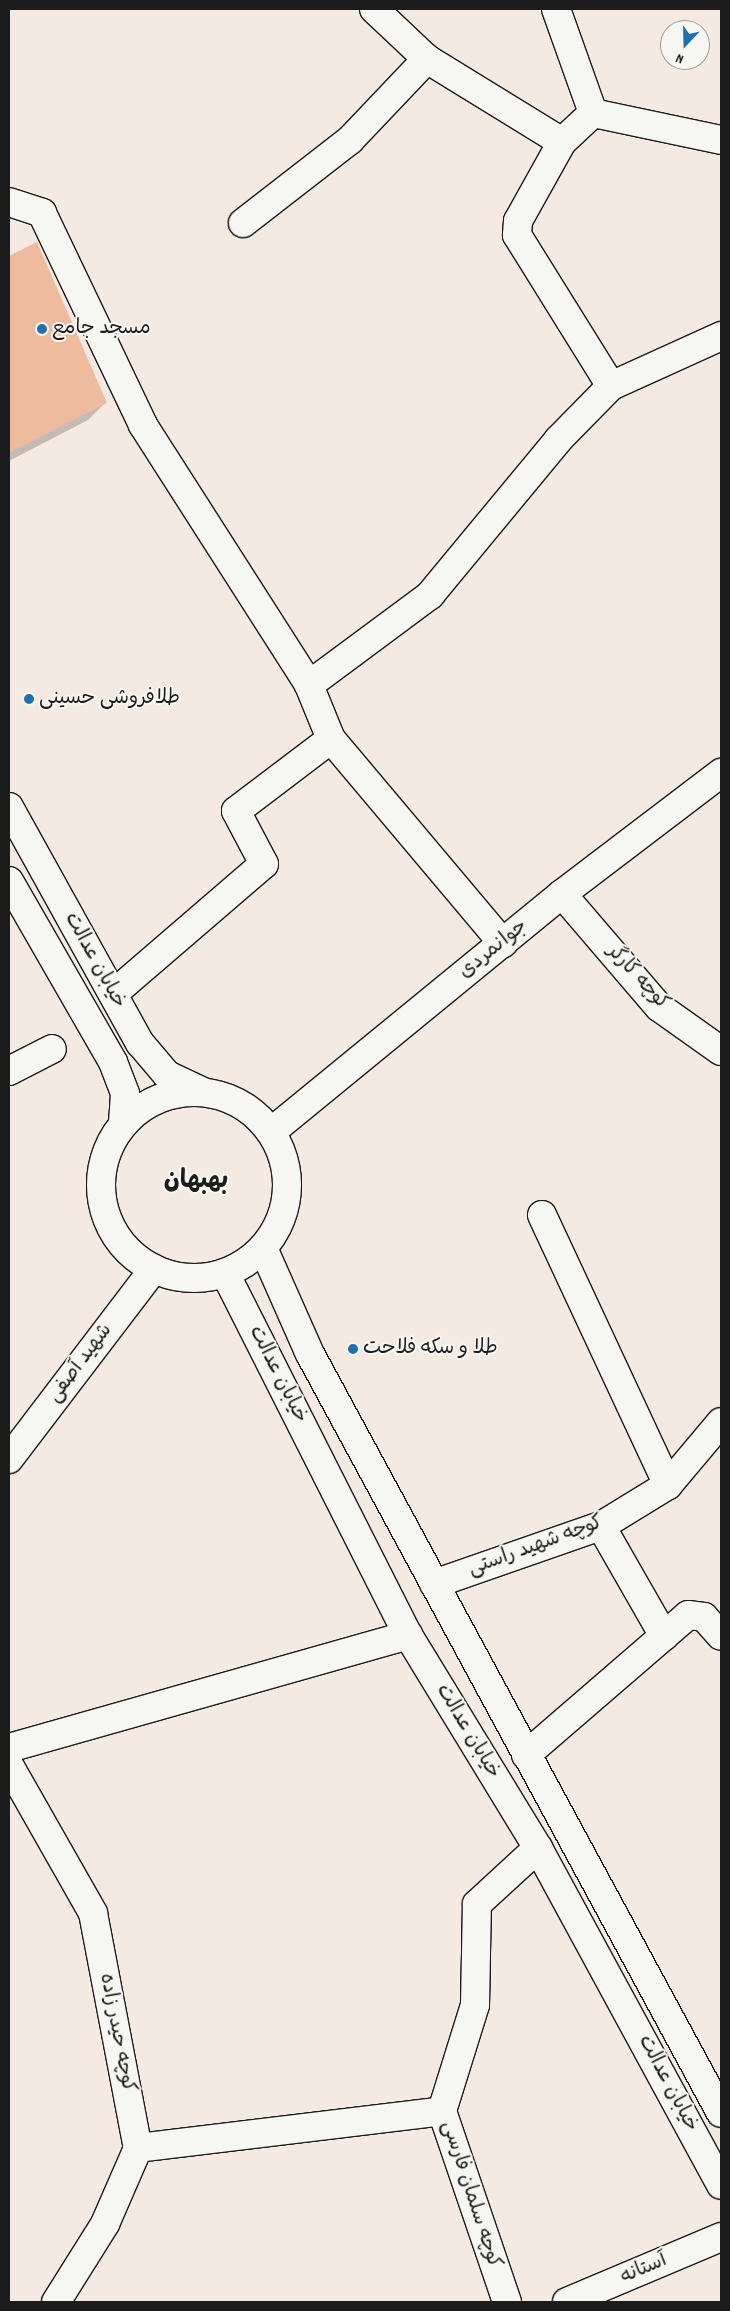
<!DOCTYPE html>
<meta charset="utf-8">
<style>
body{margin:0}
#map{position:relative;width:730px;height:2311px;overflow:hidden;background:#f4eae1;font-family:Dekko,"Playpen Sans Arabic",sans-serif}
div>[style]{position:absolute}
.shadow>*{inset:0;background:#0003}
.building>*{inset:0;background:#eebb9f}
.roads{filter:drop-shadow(1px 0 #1c1c1c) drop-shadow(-1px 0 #1c1c1c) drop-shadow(0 1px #1c1c1c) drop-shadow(0 -1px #1c1c1c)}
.minor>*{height:28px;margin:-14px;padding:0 14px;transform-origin:14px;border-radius:14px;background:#f6f6f2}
.major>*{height:28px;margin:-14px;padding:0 14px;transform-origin:14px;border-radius:14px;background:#f6f6f2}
.major>.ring{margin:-14px;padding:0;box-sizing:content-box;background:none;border:28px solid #f6f6f2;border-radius:50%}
.dots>*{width:14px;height:14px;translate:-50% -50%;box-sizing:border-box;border:2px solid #f6f6f2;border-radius:50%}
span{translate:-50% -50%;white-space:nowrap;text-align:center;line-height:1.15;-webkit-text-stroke:4px #f6f6f2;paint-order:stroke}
.poi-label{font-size:20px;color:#1c1c1c}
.left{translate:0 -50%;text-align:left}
.street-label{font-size:20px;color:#1c1c1c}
.district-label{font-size:25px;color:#1c1c1c;font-weight:700}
.frame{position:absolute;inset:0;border:10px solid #1c1c1c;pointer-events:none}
.north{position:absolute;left:660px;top:20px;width:50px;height:50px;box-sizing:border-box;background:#f6f6f2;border:1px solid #9f9f9c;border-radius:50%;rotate:201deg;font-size:14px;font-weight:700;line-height:20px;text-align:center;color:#1c1c1c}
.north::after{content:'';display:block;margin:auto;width:18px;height:22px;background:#1f6fb2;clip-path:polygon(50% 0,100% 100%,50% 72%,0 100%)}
</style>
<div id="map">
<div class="shadow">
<div style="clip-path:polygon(37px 244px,105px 403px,88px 420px,9px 461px,9px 257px)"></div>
</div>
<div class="building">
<div style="clip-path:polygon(37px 242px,107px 403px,9px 453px,9px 256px)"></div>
</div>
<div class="roads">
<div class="minor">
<div style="left:374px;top:9px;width:73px;rotate:43.3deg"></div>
<div style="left:427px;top:59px;width:158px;rotate:31.6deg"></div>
<div style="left:556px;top:9px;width:110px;rotate:70.4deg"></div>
<div style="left:9px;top:202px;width:35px;rotate:18deg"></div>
<div style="left:42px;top:213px;width:235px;rotate:64.5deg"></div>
<div style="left:143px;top:425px;width:308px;rotate:57.4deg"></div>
<div style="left:243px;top:223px;width:135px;rotate:-37.8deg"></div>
<div style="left:350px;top:140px;width:112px;rotate:-46.5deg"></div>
<div style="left:611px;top:386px;width:121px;rotate:-24.4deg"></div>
<div style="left:331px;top:739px;width:267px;rotate:49.9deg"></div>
<div style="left:562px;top:894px;width:149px;rotate:49.4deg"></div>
<div style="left:659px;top:1007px;width:76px;rotate:35.4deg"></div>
<div style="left:113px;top:994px;width:199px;rotate:-40.7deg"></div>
<div style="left:264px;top:864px;width:60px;rotate:-117.8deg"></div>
<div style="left:236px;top:811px;width:119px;rotate:-37.2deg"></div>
<div style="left:331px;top:739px;width:58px;rotate:-112.2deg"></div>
<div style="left:309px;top:685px;width:151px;rotate:-36.6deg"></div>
<div style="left:430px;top:595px;width:201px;rotate:-50.4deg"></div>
<div style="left:558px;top:440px;width:76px;rotate:-45.5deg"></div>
<div style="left:611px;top:386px;width:178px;rotate:-121.9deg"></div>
<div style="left:517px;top:235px;width:14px;rotate:-86deg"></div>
<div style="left:518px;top:221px;width:90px;rotate:-60.9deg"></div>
<div style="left:562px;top:142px;width:42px;rotate:-43.1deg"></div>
<div style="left:593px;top:113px;width:131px;rotate:11.9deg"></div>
<div style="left:9px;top:1071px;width:48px;rotate:-27.1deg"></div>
<div style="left:542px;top:1215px;width:298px;rotate:65deg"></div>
<div style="left:601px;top:1526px;width:127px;rotate:60.2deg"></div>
<div style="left:434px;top:1584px;width:177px;rotate:-19.2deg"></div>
<div style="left:601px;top:1526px;width:79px;rotate:-31.5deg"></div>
<div style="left:668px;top:1485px;width:82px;rotate:-49.9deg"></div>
<div style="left:9px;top:1748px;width:415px;rotate:-15.8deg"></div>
<div style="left:526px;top:1755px;width:214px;rotate:-40.8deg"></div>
<div style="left:688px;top:1615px;width:16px;rotate:7deg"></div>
<div style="left:704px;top:1617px;width:25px;rotate:48deg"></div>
<div style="left:9px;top:1765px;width:170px;rotate:60.4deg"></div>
<div style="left:93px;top:1913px;width:239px;rotate:79.2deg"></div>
<div style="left:138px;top:2148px;width:83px;rotate:113.5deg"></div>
<div style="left:105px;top:2224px;width:92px;rotate:122.1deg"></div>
<div style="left:138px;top:2148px;width:306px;rotate:-6.9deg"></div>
<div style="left:507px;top:2302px;width:202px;rotate:-108.8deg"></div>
<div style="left:442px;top:2111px;width:111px;rotate:-72.7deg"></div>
<div style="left:475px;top:2005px;width:101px;rotate:-88.9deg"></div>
<div style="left:477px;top:1904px;width:83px;rotate:-42.6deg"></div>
<div style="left:567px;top:2302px;width:167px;rotate:-22.9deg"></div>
</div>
<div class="major">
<div style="left:9px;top:807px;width:270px;rotate:61deg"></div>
<div style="left:140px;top:1043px;width:42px;rotate:49.8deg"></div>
<div style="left:167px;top:1075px;width:40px;rotate:25deg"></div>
<div style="left:9px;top:881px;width:209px;rotate:60.1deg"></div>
<div style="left:113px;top:1062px;width:34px;rotate:69deg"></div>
<div style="left:125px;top:1094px;width:29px;rotate:94deg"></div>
<div class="ring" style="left:101px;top:1092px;width:158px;height:158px"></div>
<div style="left:271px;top:1132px;width:376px;rotate:-39.3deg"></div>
<div style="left:562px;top:894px;width:200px;rotate:-37.3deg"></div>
<div style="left:263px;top:1248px;width:114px;rotate:66.1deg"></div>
<div style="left:309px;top:1352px;width:865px;rotate:61.57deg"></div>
<div style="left:225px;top:1273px;width:406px;rotate:63.2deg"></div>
<div style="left:408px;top:1635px;width:250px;rotate:58.6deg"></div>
<div style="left:538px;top:1848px;width:383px;rotate:61.5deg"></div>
<div style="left:9px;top:1459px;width:239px;rotate:-52.7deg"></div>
</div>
</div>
<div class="dots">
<div style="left:42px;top:329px;background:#1f6fb2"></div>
<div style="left:29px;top:699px;background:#1f6fb2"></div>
<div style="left:353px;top:1349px;background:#1f6fb2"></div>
</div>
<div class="poi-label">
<span class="left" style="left:52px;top:329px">مسجد جامع</span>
<span class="left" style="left:39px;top:699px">طلافروشی حسینی</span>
<span class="left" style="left:363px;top:1349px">طلا و سکه فلاحت</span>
</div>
<div class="street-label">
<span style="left:494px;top:950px;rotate:-39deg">جوانمردی</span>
<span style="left:94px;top:961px;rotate:61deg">خیابان عدالت</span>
<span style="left:637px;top:978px;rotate:47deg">کوچه کارگر</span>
<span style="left:81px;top:1364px;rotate:-53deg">شهید آصفی</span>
<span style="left:277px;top:1375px;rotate:63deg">خیابان عدالت</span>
<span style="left:536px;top:1547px;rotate:-20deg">کوچه شهید راستی</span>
<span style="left:467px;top:1732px;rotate:59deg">خیابان عدالت</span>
<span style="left:116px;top:2033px;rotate:79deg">کوچه حیدر زاده</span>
<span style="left:667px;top:2084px;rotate:62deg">خیابان عدالت</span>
<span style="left:470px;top:2195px;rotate:72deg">کوچه سلمان فارسی</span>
<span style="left:644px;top:2270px;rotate:-23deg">آستانه</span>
</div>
<div class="district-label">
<span style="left:196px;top:1182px">بهبهان</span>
</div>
<div class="frame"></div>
<div class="north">N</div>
</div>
